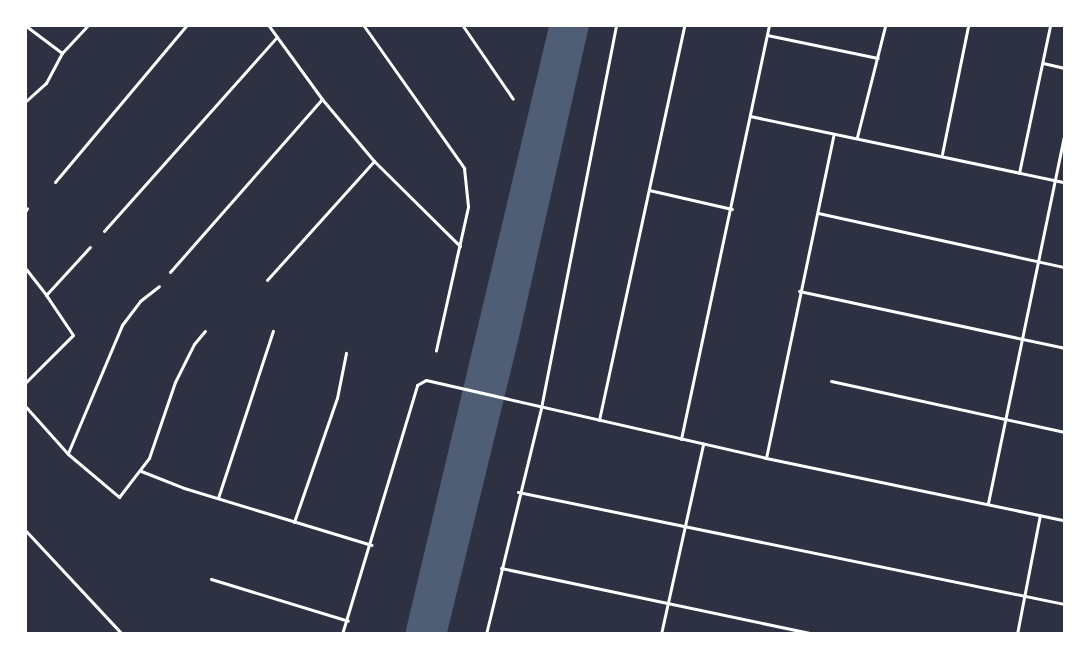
<!DOCTYPE html>
<style>
body{margin:0}
#map{position:relative;width:1090px;height:659px;overflow:hidden;background:#2d3142;font-family:"Archivo Narrow",sans-serif}
div>[style]{position:absolute}
.water>*{inset:0;background:#4f5d75}
.minor>*{height:3px;margin:-1.5px;padding:0 1.5px;transform-origin:1.5px;border-radius:1.5px;background:#fff}
span{translate:-50% -50%;white-space:nowrap;text-align:center;line-height:1.15;-webkit-text-stroke:5px #fff;paint-order:stroke}
.frame{position:absolute;inset:0;border:27px solid #fff;pointer-events:none}
</style>
<div id="map">
<div class="water">
<div style="clip-path:polygon(549px 26px,589px 26px,519px 337px,447px 633px,405px 634px)"></div>
</div>
<div class="minor">
<div style="left:26px;top:26px;width:45px;rotate:36.9deg"></div>
<div style="left:62px;top:53px;width:37px;rotate:-47deg"></div>
<div style="left:364px;top:26px;width:174px;rotate:54.8deg"></div>
<div style="left:464px;top:168px;width:39px;rotate:84deg"></div>
<div style="left:468px;top:207px;width:147px;rotate:102.6deg"></div>
<div style="left:463px;top:26px;width:88px;rotate:55.6deg"></div>
<div style="left:767px;top:35px;width:113px;rotate:11.7deg"></div>
<div style="left:1043px;top:63px;width:22px;rotate:13deg"></div>
<div style="left:26px;top:101px;width:27px;rotate:-42deg"></div>
<div style="left:46px;top:83px;width:34px;rotate:-62deg"></div>
<div style="left:750px;top:116px;width:321px;rotate:11.9deg"></div>
<div style="left:857px;top:137px;width:114px;rotate:-75.8deg"></div>
<div style="left:942px;top:154px;width:131px;rotate:-78.5deg"></div>
<div style="left:374px;top:161px;width:121px;rotate:44.7deg"></div>
<div style="left:1019px;top:173px;width:150px;rotate:-78.1deg"></div>
<div style="left:55px;top:182px;width:204px;rotate:-50deg"></div>
<div style="left:649px;top:190px;width:85px;rotate:12.9deg"></div>
<div style="left:26px;top:210px;width:2px;rotate:-63deg"></div>
<div style="left:818px;top:213px;width:252px;rotate:12.4deg"></div>
<div style="left:104px;top:231px;width:260px;rotate:-48.3deg"></div>
<div style="left:26px;top:269px;width:33px;rotate:52deg"></div>
<div style="left:46px;top:295px;width:65px;rotate:-47.5deg"></div>
<div style="left:170px;top:272px;width:230px;rotate:-48.7deg"></div>
<div style="left:267px;top:280px;width:160px;rotate:-48deg"></div>
<div style="left:374px;top:161px;width:81px;rotate:-130deg"></div>
<div style="left:322px;top:99px;width:90px;rotate:-126deg"></div>
<div style="left:799px;top:291px;width:271px;rotate:12.1deg"></div>
<div style="left:831px;top:381px;width:239px;rotate:12.3deg"></div>
<div style="left:26px;top:382px;width:66px;rotate:-45deg"></div>
<div style="left:73px;top:335px;width:48px;rotate:-124deg"></div>
<div style="left:26px;top:407px;width:63px;rotate:48.2deg"></div>
<div style="left:68px;top:454px;width:67px;rotate:40.1deg"></div>
<div style="left:119px;top:497px;width:49px;rotate:-52.4deg"></div>
<div style="left:149px;top:458px;width:80px;rotate:-71.1deg"></div>
<div style="left:175px;top:382px;width:42px;rotate:-63.4deg"></div>
<div style="left:194px;top:344px;width:17px;rotate:-50deg"></div>
<div style="left:599px;top:420px;width:403px;rotate:-77.8deg"></div>
<div style="left:681px;top:439px;width:422px;rotate:-78deg"></div>
<div style="left:68px;top:453px;width:139px;rotate:-67.1deg"></div>
<div style="left:122px;top:325px;width:30px;rotate:-53deg"></div>
<div style="left:140px;top:301px;width:24px;rotate:-38deg"></div>
<div style="left:766px;top:458px;width:329px;rotate:-78.2deg"></div>
<div style="left:141px;top:471px;width:46px;rotate:21.6deg"></div>
<div style="left:184px;top:488px;width:196px;rotate:16.9deg"></div>
<div style="left:518px;top:492px;width:557px;rotate:11.59deg"></div>
<div style="left:218px;top:498px;width:176px;rotate:-71.8deg"></div>
<div style="left:988px;top:503px;width:374px;rotate:-78.3deg"></div>
<div style="left:294px;top:522px;width:131px;rotate:-70.9deg"></div>
<div style="left:337px;top:398px;width:46px;rotate:-78.7deg"></div>
<div style="left:26px;top:531px;width:141px;rotate:47deg"></div>
<div style="left:501px;top:568px;width:319px;rotate:11.9deg"></div>
<div style="left:211px;top:579px;width:143px;rotate:17deg"></div>
<div style="left:342px;top:634px;width:260px;rotate:-73.2deg"></div>
<div style="left:417px;top:385px;width:10px;rotate:-29deg"></div>
<div style="left:426px;top:380px;width:349px;rotate:12.9deg"></div>
<div style="left:766px;top:458px;width:304px;rotate:11.8deg"></div>
<div style="left:486px;top:634px;width:233px;rotate:-76.3deg"></div>
<div style="left:541px;top:408px;width:389px;rotate:-78.9deg"></div>
<div style="left:661px;top:634px;width:195px;rotate:-77.5deg"></div>
<div style="left:1017px;top:634px;width:121px;rotate:-79.1deg"></div>
</div>
<div class="frame"></div>
</div>
